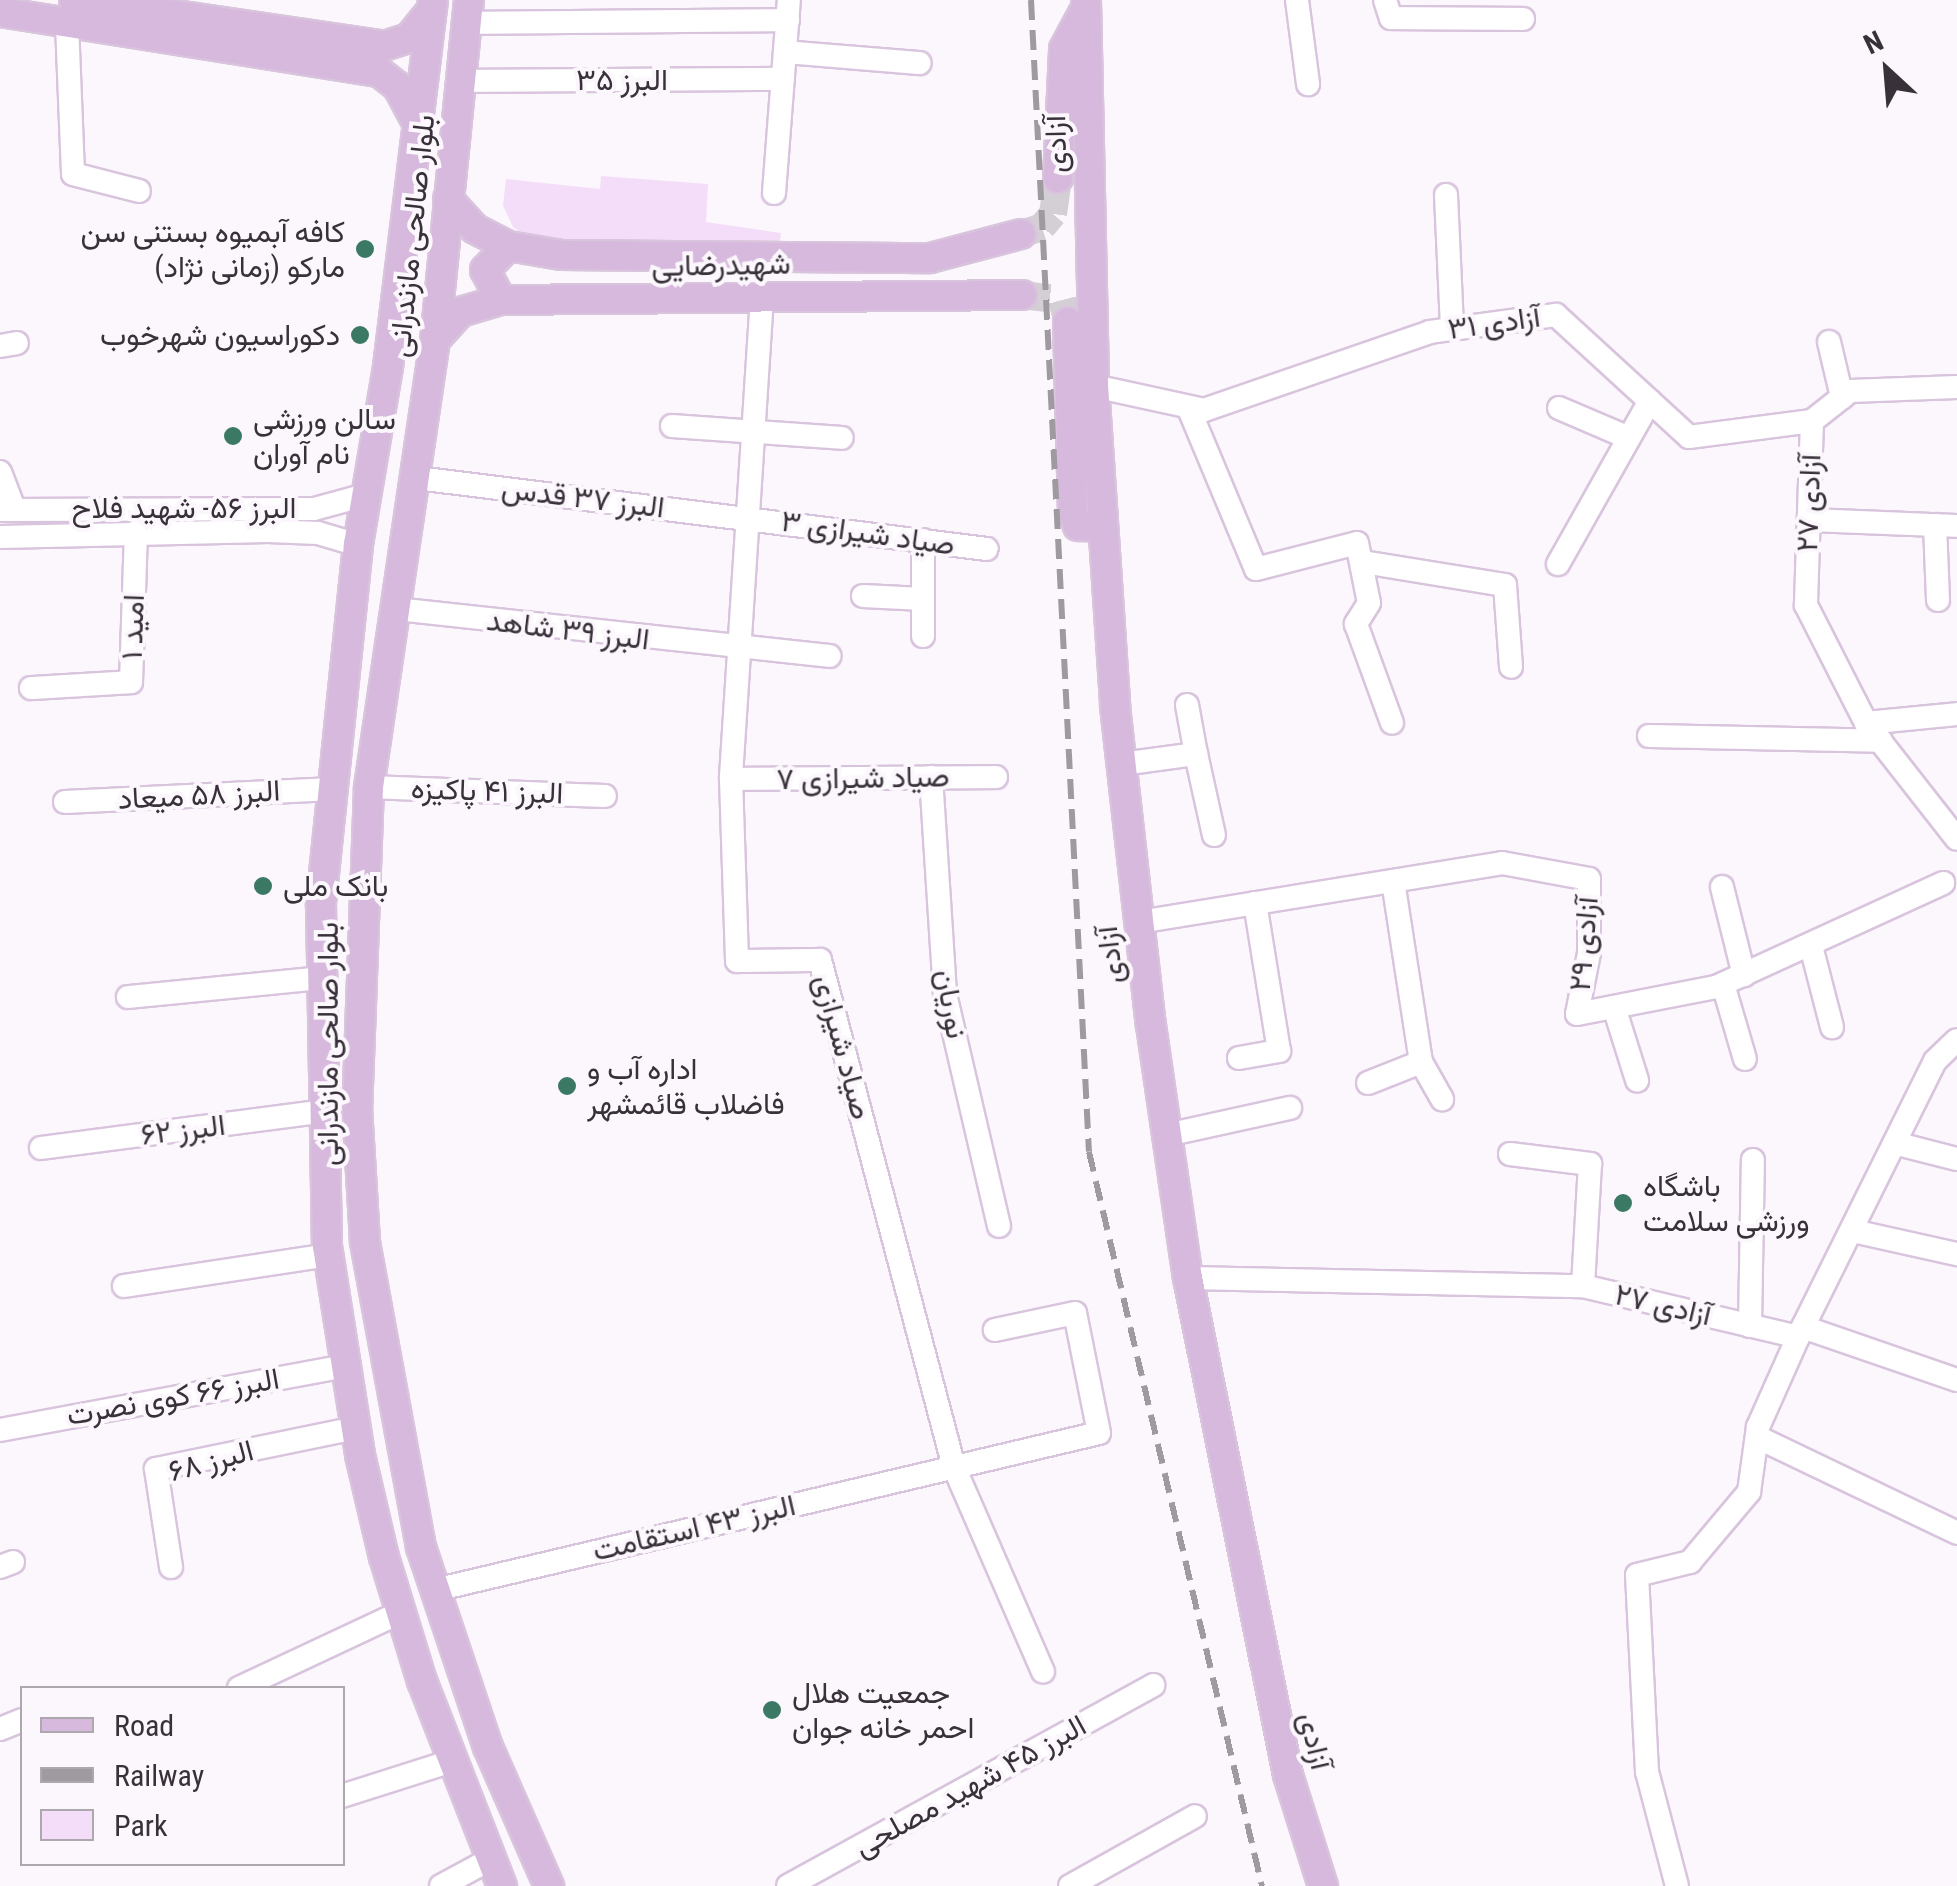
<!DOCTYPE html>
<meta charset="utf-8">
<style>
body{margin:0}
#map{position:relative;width:1957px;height:1886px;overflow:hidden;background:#fbf7fc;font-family:"Roboto Condensed",Vazirmatn,sans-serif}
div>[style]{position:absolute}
.green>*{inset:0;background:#f4ddf9}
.major-tunnel>*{height:28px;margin-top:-14px;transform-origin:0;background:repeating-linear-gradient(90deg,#d4cfd5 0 28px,transparent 0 42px)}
.roads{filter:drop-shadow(2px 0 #d9c4dd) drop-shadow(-2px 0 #d9c4dd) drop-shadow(0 2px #d9c4dd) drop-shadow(0 -2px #d9c4dd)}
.minor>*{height:22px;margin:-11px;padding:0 11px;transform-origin:11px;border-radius:11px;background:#fff}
.major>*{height:28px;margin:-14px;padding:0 14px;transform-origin:14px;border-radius:14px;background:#d6b9dc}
.rail>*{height:6px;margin-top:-3px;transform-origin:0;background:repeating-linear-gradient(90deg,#9f99a0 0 20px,transparent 0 30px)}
.dots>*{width:28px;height:28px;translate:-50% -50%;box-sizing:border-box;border:5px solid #fbf7fc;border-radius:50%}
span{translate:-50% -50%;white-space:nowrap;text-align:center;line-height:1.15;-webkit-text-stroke:8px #fbf7fc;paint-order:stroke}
.street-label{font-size:30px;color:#39313a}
.poi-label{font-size:30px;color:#39313a}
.right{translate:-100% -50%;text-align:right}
.left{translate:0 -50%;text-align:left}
.legend{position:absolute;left:20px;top:1686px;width:325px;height:180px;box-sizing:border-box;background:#fbf7fc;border:2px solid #ada8ae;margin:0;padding:12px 18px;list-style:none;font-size:30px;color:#39313a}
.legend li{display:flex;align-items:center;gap:20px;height:50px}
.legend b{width:50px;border:2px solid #ada8ae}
.north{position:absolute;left:1837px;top:20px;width:100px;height:100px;-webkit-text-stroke:8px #fbf7fc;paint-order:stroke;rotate:334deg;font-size:28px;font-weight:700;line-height:40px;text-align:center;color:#39313a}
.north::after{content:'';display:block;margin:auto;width:35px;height:45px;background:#39313a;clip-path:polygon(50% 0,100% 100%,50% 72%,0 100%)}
</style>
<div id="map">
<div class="green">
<div style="clip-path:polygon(601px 176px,708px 184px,706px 222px,781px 233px,780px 241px,533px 242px,513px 227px,503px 205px,506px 179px,600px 189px)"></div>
</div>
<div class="major-tunnel">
<div style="left:1021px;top:234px;width:22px;rotate:-18deg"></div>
<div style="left:1042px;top:227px;width:17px;rotate:-50deg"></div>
<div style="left:1053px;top:214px;width:36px;rotate:-82deg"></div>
<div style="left:1022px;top:295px;width:40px;rotate:7.1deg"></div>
<div style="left:1062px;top:300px;width:23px;rotate:75deg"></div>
</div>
<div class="roads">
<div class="minor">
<div style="left:1297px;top:0;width:85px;rotate:82.5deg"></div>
<div style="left:1385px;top:0;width:19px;rotate:72deg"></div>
<div style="left:1391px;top:18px;width:132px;rotate:0.4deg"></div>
<div style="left:467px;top:23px;width:321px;rotate:-0.5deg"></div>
<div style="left:67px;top:24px;width:150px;rotate:87.7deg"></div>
<div style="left:73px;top:174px;width:68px;rotate:14.4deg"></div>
<div style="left:785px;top:52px;width:135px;rotate:4.7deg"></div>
<div style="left:462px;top:81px;width:321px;rotate:-0.4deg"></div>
<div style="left:774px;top:193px;width:194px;rotate:-85.6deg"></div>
<div style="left:1446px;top:195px;width:134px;rotate:87.4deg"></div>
<div style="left:762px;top:297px;width:483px;rotate:93.7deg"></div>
<div style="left:731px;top:779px;width:182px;rotate:88.1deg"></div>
<div style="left:737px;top:961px;width:83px;rotate:-0.7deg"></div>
<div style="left:820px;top:960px;width:524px;rotate:75.2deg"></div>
<div style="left:954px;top:1467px;width:223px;rotate:66.5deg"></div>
<div style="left:1829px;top:342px;width:57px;rotate:76.7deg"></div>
<div style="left:0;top:346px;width:17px;rotate:-10deg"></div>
<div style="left:1094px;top:386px;width:113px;rotate:12.3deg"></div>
<div style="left:1204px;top:410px;width:239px;rotate:-19deg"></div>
<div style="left:1430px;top:332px;width:127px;rotate:-7.7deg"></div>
<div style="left:1556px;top:315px;width:180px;rotate:42.5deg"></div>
<div style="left:1689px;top:437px;width:124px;rotate:-7.4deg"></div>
<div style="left:1812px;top:421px;width:48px;rotate:-38.3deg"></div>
<div style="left:1850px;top:391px;width:107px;rotate:-2.1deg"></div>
<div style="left:1559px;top:408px;width:76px;rotate:23.2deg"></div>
<div style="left:1189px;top:409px;width:173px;rotate:67.3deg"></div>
<div style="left:1256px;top:569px;width:104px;rotate:-14.4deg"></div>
<div style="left:1357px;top:543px;width:61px;rotate:78.7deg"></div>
<div style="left:1369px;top:603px;width:25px;rotate:122deg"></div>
<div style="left:1356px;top:624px;width:105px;rotate:70deg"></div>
<div style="left:1812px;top:421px;width:184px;rotate:91.9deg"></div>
<div style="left:1806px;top:605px;width:132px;rotate:63deg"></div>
<div style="left:1866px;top:723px;width:147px;rotate:51.9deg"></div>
<div style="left:672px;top:426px;width:170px;rotate:4deg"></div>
<div style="left:0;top:472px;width:36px;rotate:69deg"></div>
<div style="left:417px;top:478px;width:574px;rotate:7.1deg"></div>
<div style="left:0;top:510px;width:314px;rotate:-0.2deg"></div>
<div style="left:314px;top:509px;width:54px;rotate:-15.1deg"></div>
<div style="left:1809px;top:520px;width:148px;rotate:2.3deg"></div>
<div style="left:1935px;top:525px;width:75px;rotate:87.7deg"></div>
<div style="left:0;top:537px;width:268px;rotate:-1.3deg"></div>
<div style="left:268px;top:531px;width:50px;rotate:2.3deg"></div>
<div style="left:318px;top:533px;width:42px;rotate:16.7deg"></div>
<div style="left:1363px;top:562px;width:144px;rotate:9.2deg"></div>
<div style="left:1505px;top:585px;width:82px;rotate:85.8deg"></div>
<div style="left:1558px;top:564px;width:187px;rotate:-60.6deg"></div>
<div style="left:863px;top:596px;width:60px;rotate:2.9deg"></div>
<div style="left:397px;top:609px;width:435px;rotate:6.2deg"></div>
<div style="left:923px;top:636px;width:96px;rotate:-90deg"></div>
<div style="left:31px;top:688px;width:100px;rotate:-3.4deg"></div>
<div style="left:131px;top:682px;width:150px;rotate:-88.1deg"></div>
<div style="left:1187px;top:705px;width:50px;rotate:79.6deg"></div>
<div style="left:1866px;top:723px;width:91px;rotate:-5.6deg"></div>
<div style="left:1649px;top:736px;width:232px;rotate:1.2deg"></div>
<div style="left:1122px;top:764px;width:75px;rotate:-7.7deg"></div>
<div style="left:1196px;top:754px;width:83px;rotate:77.5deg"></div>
<div style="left:931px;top:777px;width:217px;rotate:86.3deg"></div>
<div style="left:945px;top:994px;width:238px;rotate:76.9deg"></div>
<div style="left:731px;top:779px;width:265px;rotate:-0.4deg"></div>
<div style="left:369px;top:787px;width:236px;rotate:2.2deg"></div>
<div style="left:65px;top:802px;width:268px;rotate:-2.8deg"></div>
<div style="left:1722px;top:887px;width:91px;rotate:76deg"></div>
<div style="left:1139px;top:922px;width:368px;rotate:-9.2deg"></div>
<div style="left:1502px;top:863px;width:88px;rotate:10.4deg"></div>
<div style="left:1589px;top:879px;width:74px;rotate:90deg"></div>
<div style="left:1589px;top:953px;width:62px;rotate:101.1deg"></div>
<div style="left:1577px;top:1014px;width:142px;rotate:-11deg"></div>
<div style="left:1716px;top:987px;width:250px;rotate:-24.6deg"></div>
<div style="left:1811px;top:946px;width:84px;rotate:75.5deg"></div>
<div style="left:1723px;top:984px;width:78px;rotate:73.7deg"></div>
<div style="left:128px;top:997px;width:195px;rotate:-5.6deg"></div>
<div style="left:1614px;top:1007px;width:77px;rotate:72.5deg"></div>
<div style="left:1239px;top:1058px;width:41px;rotate:-9.9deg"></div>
<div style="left:1279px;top:1051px;width:150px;rotate:-99.2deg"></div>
<div style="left:1421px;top:1062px;width:43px;rotate:60.4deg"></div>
<div style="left:1368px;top:1083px;width:57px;rotate:-21.6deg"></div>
<div style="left:1421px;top:1062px;width:183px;rotate:-98.8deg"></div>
<div style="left:1167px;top:1135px;width:126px;rotate:-12.4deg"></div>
<div style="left:1898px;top:1144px;width:61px;rotate:14.3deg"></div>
<div style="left:41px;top:1148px;width:286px;rotate:-7.4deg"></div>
<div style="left:1510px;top:1154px;width:81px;rotate:7.1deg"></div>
<div style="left:1590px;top:1164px;width:122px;rotate:93.3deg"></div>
<div style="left:1853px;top:1231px;width:107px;rotate:12.5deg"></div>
<div style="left:1188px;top:1278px;width:395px;rotate:1.2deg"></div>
<div style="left:1583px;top:1286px;width:221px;rotate:13.3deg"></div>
<div style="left:1798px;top:1337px;width:308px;rotate:-63.6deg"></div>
<div style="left:1935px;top:1061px;width:30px;rotate:-44deg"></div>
<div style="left:124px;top:1286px;width:207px;rotate:-8.6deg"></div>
<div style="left:1750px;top:1326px;width:166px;rotate:-89deg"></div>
<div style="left:1803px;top:1327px;width:163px;rotate:19deg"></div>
<div style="left:0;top:1430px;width:352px;rotate:-10.5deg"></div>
<div style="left:1757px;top:1437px;width:222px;rotate:25.6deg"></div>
<div style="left:0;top:1567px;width:14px;rotate:-21deg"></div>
<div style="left:171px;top:1567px;width:99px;rotate:-98.7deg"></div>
<div style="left:156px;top:1469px;width:204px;rotate:-11.6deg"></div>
<div style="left:435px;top:1590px;width:682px;rotate:-13.3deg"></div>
<div style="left:1099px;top:1433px;width:122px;rotate:-101.3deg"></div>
<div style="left:1075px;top:1313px;width:82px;rotate:168deg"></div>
<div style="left:239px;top:1688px;width:179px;rotate:-25.1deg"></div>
<div style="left:0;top:1729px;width:24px;rotate:-22deg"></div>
<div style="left:342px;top:1796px;width:115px;rotate:-17.7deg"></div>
<div style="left:441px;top:1886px;width:57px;rotate:-28.4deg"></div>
<div style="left:788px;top:1886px;width:417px;rotate:-28.8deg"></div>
<div style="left:1070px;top:1886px;width:143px;rotate:-29.2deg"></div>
<div style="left:1677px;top:1886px;width:118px;rotate:-104.7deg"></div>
<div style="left:1647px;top:1772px;width:197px;rotate:-92.9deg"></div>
<div style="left:1637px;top:1575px;width:55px;rotate:-13.8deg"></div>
<div style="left:1690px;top:1562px;width:92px;rotate:-49.9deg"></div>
<div style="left:1749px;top:1492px;width:66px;rotate:-82.1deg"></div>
<div style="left:1758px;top:1427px;width:98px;rotate:-66deg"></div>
</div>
<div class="major">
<div style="left:74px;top:0;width:313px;rotate:8.4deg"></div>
<div style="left:384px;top:46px;width:26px;rotate:-18deg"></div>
<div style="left:409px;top:38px;width:33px;rotate:-51deg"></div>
<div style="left:433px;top:0;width:370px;rotate:97deg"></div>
<div style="left:388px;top:367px;width:181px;rotate:99.6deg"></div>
<div style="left:358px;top:545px;width:361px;rotate:95.9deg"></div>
<div style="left:321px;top:904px;width:342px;rotate:89deg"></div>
<div style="left:327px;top:1246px;width:212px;rotate:81deg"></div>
<div style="left:360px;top:1455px;width:105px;rotate:76.8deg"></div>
<div style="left:384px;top:1557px;width:130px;rotate:73deg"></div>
<div style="left:422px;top:1681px;width:220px;rotate:68.7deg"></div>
<div style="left:469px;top:0;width:342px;rotate:95.7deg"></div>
<div style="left:435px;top:340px;width:452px;rotate:98.4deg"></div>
<div style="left:369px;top:787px;width:320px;rotate:92.1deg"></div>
<div style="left:357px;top:1107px;width:135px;rotate:86.6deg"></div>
<div style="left:365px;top:1242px;width:310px;rotate:79.6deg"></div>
<div style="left:421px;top:1547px;width:211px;rotate:71.5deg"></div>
<div style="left:488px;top:1747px;width:152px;rotate:66.3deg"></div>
<div style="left:1086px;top:0;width:386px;rotate:88.8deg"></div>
<div style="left:1094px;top:386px;width:321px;rotate:86.2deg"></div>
<div style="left:1115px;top:706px;width:321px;rotate:83.6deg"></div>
<div style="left:1151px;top:1025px;width:256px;rotate:81.7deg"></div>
<div style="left:1188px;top:1278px;width:507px;rotate:78.62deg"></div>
<div style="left:1288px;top:1775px;width:116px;rotate:72.5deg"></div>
<div style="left:0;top:12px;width:384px;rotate:9deg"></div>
<div style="left:379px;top:72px;width:24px;rotate:38deg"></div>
<div style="left:398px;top:87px;width:34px;rotate:62deg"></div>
<div style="left:1058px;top:178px;width:129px;rotate:-87.3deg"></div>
<div style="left:1064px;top:49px;width:44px;rotate:-61.7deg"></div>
<div style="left:448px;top:199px;width:40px;rotate:48deg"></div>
<div style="left:475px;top:229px;width:37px;rotate:27deg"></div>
<div style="left:508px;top:246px;width:55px;rotate:9.5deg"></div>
<div style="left:562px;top:255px;width:368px;rotate:0.5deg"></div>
<div style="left:930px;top:258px;width:94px;rotate:-14.8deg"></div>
<div style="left:501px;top:300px;width:34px;rotate:-118deg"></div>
<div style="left:485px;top:270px;width:33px;rotate:-46deg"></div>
<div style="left:1068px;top:322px;width:190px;rotate:88.5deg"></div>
<div style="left:1073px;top:512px;width:15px;rotate:70deg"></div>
<div style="left:1078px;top:526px;width:25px;rotate:2deg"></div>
<div style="left:435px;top:340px;width:38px;rotate:-48deg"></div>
<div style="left:460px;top:312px;width:43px;rotate:-16.3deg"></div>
<div style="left:501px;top:300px;width:521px;rotate:-0.55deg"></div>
</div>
</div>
<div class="rail">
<div style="left:1031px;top:0;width:1153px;rotate:87.12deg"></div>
<div style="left:1089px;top:1152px;width:754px;rotate:76.74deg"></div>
</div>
<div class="dots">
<div style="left:365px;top:249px;background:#3b7965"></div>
<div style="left:360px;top:335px;background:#3b7965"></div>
<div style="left:233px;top:436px;background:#3b7965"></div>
<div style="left:263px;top:886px;background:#3b7965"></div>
<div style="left:567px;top:1086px;background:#3b7965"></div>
<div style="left:1623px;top:1203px;background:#3b7965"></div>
<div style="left:772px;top:1710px;background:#3b7965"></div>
</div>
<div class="street-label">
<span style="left:622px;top:80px">البرز ۳۵</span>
<span style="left:1056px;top:144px;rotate:-91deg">آزادی</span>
<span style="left:412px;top:236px;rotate:-84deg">بلوار صالحی مازندرانی</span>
<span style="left:721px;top:265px;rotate:-1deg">شهیدرضایی</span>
<span style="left:1494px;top:323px;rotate:-8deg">آزادی ۳۱</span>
<span style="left:583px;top:498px;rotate:7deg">البرز ۳۷ قدس</span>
<span style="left:1809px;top:503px;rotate:-88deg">آزادی ۲۷</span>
<span style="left:184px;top:508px">البرز ۵۶- شهید فلاح</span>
<span style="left:868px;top:533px;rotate:8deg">صیاد شیرازی ۳</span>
<span style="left:133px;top:627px;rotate:-88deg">امید ۱</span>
<span style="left:568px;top:630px;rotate:7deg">البرز ۳۹ شاهد</span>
<span style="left:863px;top:778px;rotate:-1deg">صیاد شیرازی ۷</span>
<span style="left:487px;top:791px;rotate:2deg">البرز ۴۱ پاکیزه</span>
<span style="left:199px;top:795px;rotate:-3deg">البرز ۵۸ میعاد</span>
<span style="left:1584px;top:944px;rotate:-85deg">آزادی ۲۹</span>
<span style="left:1110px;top:955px;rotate:-96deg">آزادی</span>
<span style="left:951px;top:1004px;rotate:80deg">نوریان</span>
<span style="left:328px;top:1044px;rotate:-90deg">بلوار صالحی مازندرانی</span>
<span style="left:843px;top:1047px;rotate:75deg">صیاد شیرازی</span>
<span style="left:183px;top:1130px;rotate:-7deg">البرز ۶۲</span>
<span style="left:1663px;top:1305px;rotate:13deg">آزادی ۲۷</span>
<span style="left:173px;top:1397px;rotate:-10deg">البرز ۶۶ کوی نصرت</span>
<span style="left:211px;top:1461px;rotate:-15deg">البرز ۶۸</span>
<span style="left:694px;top:1528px;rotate:-13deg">البرز ۴۳ استقامت</span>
<span style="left:1315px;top:1741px;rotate:77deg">آزادی</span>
<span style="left:970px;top:1786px;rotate:-29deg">البرز ۴۵ شهید مصلحی</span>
</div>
<div class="poi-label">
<span class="right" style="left:345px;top:249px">کافه آبمیوه بستنی سن<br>مارکو (زمانی نژاد)</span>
<span class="right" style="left:340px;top:335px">دکوراسیون شهرخوب</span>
<span class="left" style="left:253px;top:436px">سالن ورزشی<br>نام آوران</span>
<span class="left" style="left:283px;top:886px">بانک ملی</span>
<span class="left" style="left:587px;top:1086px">اداره آب و<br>فاضلاب قائمشهر</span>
<span class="left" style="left:1643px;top:1203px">باشگاه<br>ورزشی سلامت</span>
<span class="left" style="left:792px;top:1710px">جمعیت هلال<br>احمر خانه جوان</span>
</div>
<ul class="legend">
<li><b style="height:12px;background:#d6b9dc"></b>Road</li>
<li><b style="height:12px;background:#9f99a0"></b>Railway</li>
<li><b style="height:28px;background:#f4ddf9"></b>Park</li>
</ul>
<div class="north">N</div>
</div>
